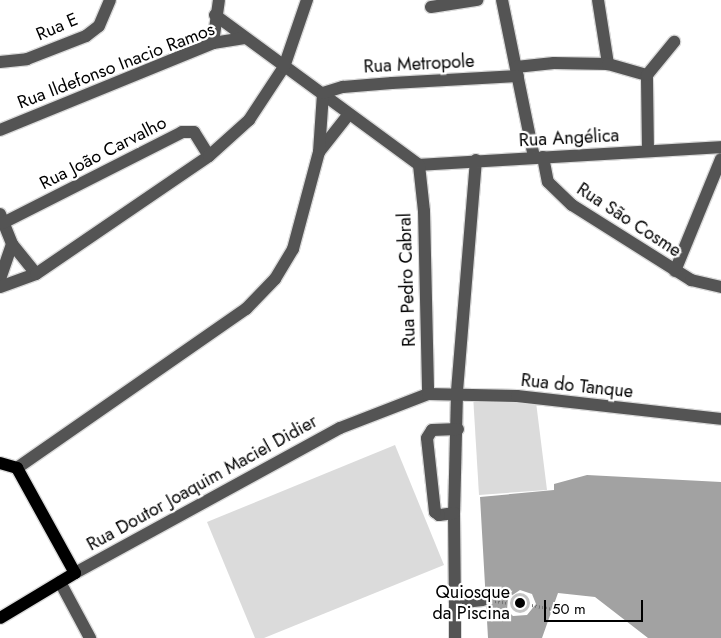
<!DOCTYPE html>
<meta charset="utf-8">
<style>
body{margin:0}
#map{position:relative;width:721px;height:638px;overflow:hidden;background:#fff;font-family:Jost,sans-serif}
div>[style]{position:absolute}
.green>*{inset:0;background:#dbdbdb}
.water>*{inset:0;background:#a2a2a2}
.building>*{inset:0;background:#c4c4c4}
.round{border-radius:50%}
.path>*{height:2.5px;margin-top:-1.25px;transform-origin:0;background:repeating-linear-gradient(90deg,#767676 0 1px,transparent 0 3.5px)}
.roads{filter:drop-shadow(1px 0 #dbdbdb) drop-shadow(-1px 0 #dbdbdb) drop-shadow(0 1px #dbdbdb) drop-shadow(0 -1px #dbdbdb)}
.minor>*{height:12px;margin:-6px;padding:0 6px;transform-origin:6px;border-radius:6px;background:#545454}
.major>*{height:12px;margin:-6px;padding:0 6px;transform-origin:6px;border-radius:6px;background:#000}
.dots>*{width:14px;height:14px;translate:-50% -50%;box-sizing:border-box;border:2px solid #fff;border-radius:50%}
span{translate:-50% -50%;white-space:nowrap;text-align:center;line-height:1.15;-webkit-text-stroke:4.5px #fff;paint-order:stroke}
.street-label{font-size:18px;color:#000}
.poi-label{font-size:18px;color:#000}
.right{translate:-100% -50%;text-align:right}
.scale{position:absolute;left:544px;top:600px;width:99px;height:22px;box-sizing:border-box;border:2px solid #000;border-top:0;padding-left:6px;font-size:15px;line-height:18px;white-space:nowrap;color:#000;-webkit-text-stroke:4px #fff;paint-order:stroke}
</style>
<div id="map">
<div class="green">
<div style="clip-path:polygon(473px 395px,536px 402px,547px 490px,479px 495px)"></div>
<div style="clip-path:polygon(395px 445px,444px 565px,264px 638px,255px 638px,207px 522px)"></div>
</div>
<div class="water">
<div style="clip-path:polygon(evenodd,587px 475px,721px 482px,721px 638px,648px 638px,595px 597px,558px 593px,542px 638px,488px 638px,480px 497px,554px 490px,554px 484px,587px 475px,520px 590px,532px 594px,536px 604px,527px 615px,513px 616px,507px 610px,508px 598px,520px 590px)"></div>
</div>
<div class="building">
<div class="round" style="left:510px;top:593px;width:20px;height:20px"></div>
</div>
<div class="path">
<div style="left:495px;top:601px;width:14px;rotate:8deg"></div>
<div style="left:532px;top:605px;width:21px;rotate:11deg"></div>
</div>
<div class="roads">
<div class="minor">
<div style="left:502px;top:0;width:160px;rotate:78.5deg"></div>
<div style="left:598px;top:0;width:65px;rotate:81.1deg"></div>
<div style="left:431px;top:7px;width:47px;rotate:-8.7deg"></div>
<div style="left:215px;top:15px;width:253px;rotate:36.3deg"></div>
<div style="left:213px;top:43px;width:43px;rotate:-82.1deg"></div>
<div style="left:0;top:62px;width:27px;rotate:-6deg"></div>
<div style="left:27px;top:59px;width:63px;rotate:-21.3deg"></div>
<div style="left:86px;top:36px;width:16px;rotate:-38deg"></div>
<div style="left:99px;top:26px;width:28px;rotate:-67deg"></div>
<div style="left:516px;top:67px;width:38px;rotate:-6deg"></div>
<div style="left:554px;top:63px;width:54px;rotate:1.1deg"></div>
<div style="left:608px;top:64px;width:41px;rotate:15.8deg"></div>
<div style="left:0;top:130px;width:230px;rotate:-22.2deg"></div>
<div style="left:213px;top:43px;width:32px;rotate:-9deg"></div>
<div style="left:648px;top:151px;width:76px;rotate:-90.8deg"></div>
<div style="left:647px;top:75px;width:43px;rotate:-50.7deg"></div>
<div style="left:319px;top:152px;width:48px;rotate:-51.7deg"></div>
<div style="left:543px;top:157px;width:25px;rotate:79deg"></div>
<div style="left:548px;top:182px;width:33px;rotate:44deg"></div>
<div style="left:572px;top:205px;width:141px;rotate:32.2deg"></div>
<div style="left:691px;top:280px;width:31px;rotate:13deg"></div>
<div style="left:476px;top:160px;width:234px;rotate:94.7deg"></div>
<div style="left:457px;top:393px;width:120px;rotate:91.4deg"></div>
<div style="left:454px;top:513px;width:90px;rotate:89.4deg"></div>
<div style="left:455px;top:603px;width:28px;rotate:-6deg"></div>
<div style="left:419px;top:165px;width:303px;rotate:-3.4deg"></div>
<div style="left:419px;top:165px;width:46px;rotate:83.8deg"></div>
<div style="left:424px;top:211px;width:183px;rotate:88.7deg"></div>
<div style="left:0;top:214px;width:32px;rotate:68deg"></div>
<div style="left:3px;top:223px;width:201px;rotate:-26.9deg"></div>
<div style="left:182px;top:132px;width:12px"></div>
<div style="left:194px;top:132px;width:28px;rotate:58deg"></div>
<div style="left:675px;top:271px;width:121px;rotate:-67.7deg"></div>
<div style="left:0;top:279px;width:37px;rotate:-71deg"></div>
<div style="left:12px;top:244px;width:38px;rotate:51deg"></div>
<div style="left:0;top:287px;width:38px;rotate:-20deg"></div>
<div style="left:36px;top:274px;width:209px;rotate:-34.3deg"></div>
<div style="left:209px;top:156px;width:54px;rotate:-42deg"></div>
<div style="left:249px;top:120px;width:64px;rotate:-56.6deg"></div>
<div style="left:284px;top:67px;width:71px;rotate:-71.1deg"></div>
<div style="left:17px;top:468px;width:279px;rotate:-34.8deg"></div>
<div style="left:246px;top:309px;width:42px;rotate:-46deg"></div>
<div style="left:275px;top:279px;width:35px;rotate:-59deg"></div>
<div style="left:293px;top:249px;width:100px;rotate:-75deg"></div>
<div style="left:319px;top:152px;width:59px;rotate:-86.1deg"></div>
<div style="left:323px;top:93px;width:21px;rotate:-17deg"></div>
<div style="left:343px;top:87px;width:49px;rotate:-4.7deg"></div>
<div style="left:392px;top:83px;width:126px;rotate:-3.2deg"></div>
<div style="left:454px;top:513px;width:15px;rotate:172deg"></div>
<div style="left:439px;top:515px;width:5px;rotate:-143deg"></div>
<div style="left:435px;top:512px;width:74px;rotate:-96.2deg"></div>
<div style="left:427px;top:438px;width:9px;rotate:-58deg"></div>
<div style="left:432px;top:430px;width:26px;rotate:-2deg"></div>
<div style="left:75px;top:573px;width:302px;rotate:-28.7deg"></div>
<div style="left:340px;top:428px;width:94px;rotate:-21.1deg"></div>
<div style="left:428px;top:394px;width:89px;rotate:1.3deg"></div>
<div style="left:517px;top:396px;width:205px;rotate:6.4deg"></div>
<div style="left:60px;top:582px;width:64px;rotate:61.8deg"></div>
<div style="left:455px;top:638px;width:35px;rotate:-90deg"></div>
</div>
<div class="major">
<div style="left:0;top:463px;width:18px;rotate:16deg"></div>
<div style="left:17px;top:468px;width:120px;rotate:61.1deg"></div>
<div style="left:75px;top:573px;width:87px;rotate:149deg"></div>
</div>
</div>
<div class="dots">
<div style="left:520px;top:603px;background:#000"></div>
</div>
<div class="street-label">
<span style="left:57px;top:27px;rotate:-23deg">Rua E</span>
<span style="left:419px;top:64px;rotate:-3deg">Rua Metropole</span>
<span style="left:116px;top:66px;rotate:-21deg">Rua Ildefonso Inacio Ramos</span>
<span style="left:569px;top:138px;rotate:-3deg">Rua Angélica</span>
<span style="left:103px;top:153px;rotate:-27deg">Rua João Carvalho</span>
<span style="left:629px;top:220px;rotate:33deg">Rua São Cosme</span>
<span style="left:407px;top:280px;rotate:-92deg">Rua Pedro Cabral</span>
<span style="left:577px;top:386px;rotate:6deg">Rua do Tanque</span>
<span style="left:202px;top:483px;rotate:-29deg">Rua Doutor Joaquim Maciel Didier</span>
</div>
<div class="poi-label">
<span class="right" style="left:510px;top:603px">Quiosque<br>da Piscina</span>
</div>
<div class="scale">50 m</div>
</div>
